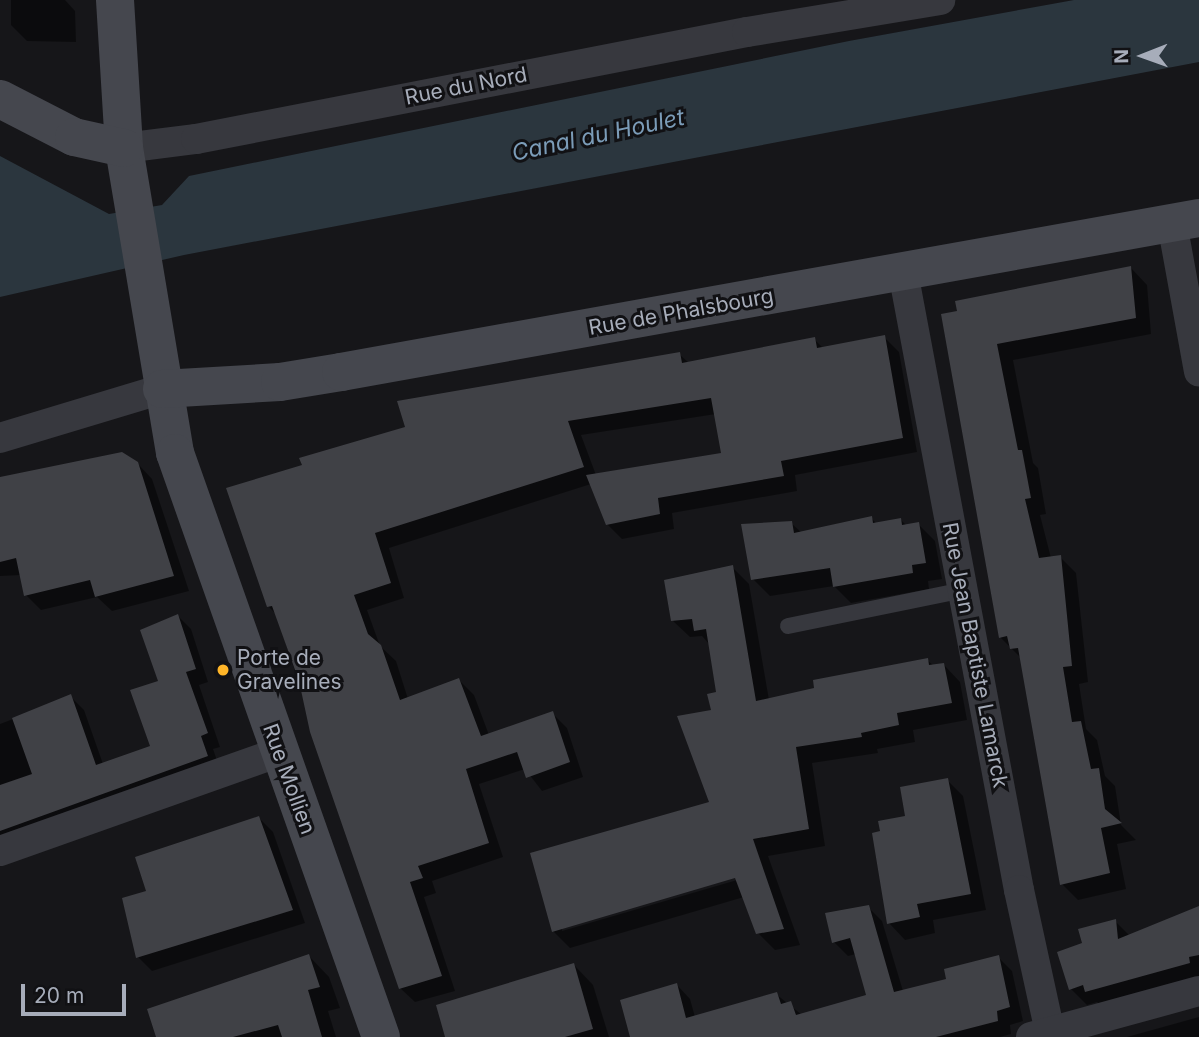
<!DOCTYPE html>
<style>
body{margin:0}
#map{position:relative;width:1199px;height:1037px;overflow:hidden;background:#161619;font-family:Inter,sans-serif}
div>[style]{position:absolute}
.water>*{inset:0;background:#2b363e}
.shadow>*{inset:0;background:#0007}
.building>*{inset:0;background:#404146}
.lane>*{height:16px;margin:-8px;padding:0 8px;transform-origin:8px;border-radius:8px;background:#37383e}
.street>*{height:30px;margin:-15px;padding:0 15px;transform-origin:15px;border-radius:15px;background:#37383e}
.secondary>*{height:38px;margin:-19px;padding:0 19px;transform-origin:19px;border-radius:19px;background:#45474e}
.dots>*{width:19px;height:19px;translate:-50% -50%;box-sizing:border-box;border:4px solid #111114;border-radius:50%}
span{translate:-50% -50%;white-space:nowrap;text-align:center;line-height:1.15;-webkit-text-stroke:6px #111114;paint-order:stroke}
.street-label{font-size:21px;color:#a7adba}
.poi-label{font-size:21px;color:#a7adba}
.left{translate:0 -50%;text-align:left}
.water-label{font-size:23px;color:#7b9cb8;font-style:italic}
.north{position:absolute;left:1108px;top:21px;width:70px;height:70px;-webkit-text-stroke:5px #111114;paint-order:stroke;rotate:269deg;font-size:19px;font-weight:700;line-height:28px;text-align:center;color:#a7adba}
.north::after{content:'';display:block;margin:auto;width:24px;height:32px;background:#a7adba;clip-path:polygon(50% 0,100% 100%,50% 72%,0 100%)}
.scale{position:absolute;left:21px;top:984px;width:105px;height:32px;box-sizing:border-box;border:4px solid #a7adba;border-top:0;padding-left:9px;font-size:21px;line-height:24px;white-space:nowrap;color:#a7adba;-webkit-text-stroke:5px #111114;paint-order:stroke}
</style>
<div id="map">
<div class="water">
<div style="clip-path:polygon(1074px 0,1199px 0,1199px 62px,184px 255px,0 297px,0 156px,109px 214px,162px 205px,189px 176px,849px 41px)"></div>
</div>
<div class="shadow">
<div style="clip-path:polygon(11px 0,65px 0,75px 11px,76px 42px,27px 41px,11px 25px)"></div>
<div style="clip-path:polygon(1131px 268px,1147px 285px,1151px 334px,1013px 360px,1033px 463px,1038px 468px,1046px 514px,1040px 515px,1051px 558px,1060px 557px,1076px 573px,1088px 682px,1079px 684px,1086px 729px,1097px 740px,1105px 776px,1115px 786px,1121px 825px,1136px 840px,1117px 844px,1126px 889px,1078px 900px,1062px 884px,1021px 658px,1001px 638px,943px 316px)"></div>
<div style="clip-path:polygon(evenodd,884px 337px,899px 352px,917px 452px,795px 475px,797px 491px,672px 513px,674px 529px,622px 539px,607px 524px,591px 484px,389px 548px,404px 598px,367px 610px,380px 646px,396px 661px,408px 699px,459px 680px,474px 695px,489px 735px,552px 713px,567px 728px,583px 777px,542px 791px,525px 769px,479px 784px,503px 857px,432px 881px,436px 893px,424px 897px,455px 991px,415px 1002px,400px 988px,276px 614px,269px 607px,228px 489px,679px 354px,689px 363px,814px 339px,824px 349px,884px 337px,716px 414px,723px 454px,596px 475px,581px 435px,716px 414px)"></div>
<div style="clip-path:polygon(137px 463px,152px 479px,189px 591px,112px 611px,97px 597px,41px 610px,26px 595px,21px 575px,0 576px,0 478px)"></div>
<div style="clip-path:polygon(871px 518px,877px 524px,901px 520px,907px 526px,918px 524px,935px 541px,942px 579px,928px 581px,929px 589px,851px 603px,834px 586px,770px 596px,753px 579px,791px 523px,802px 533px)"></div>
<div style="clip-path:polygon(evenodd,732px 567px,749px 584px,769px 700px,927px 660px,934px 666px,944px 665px,960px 682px,967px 720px,913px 730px,915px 742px,877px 749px,878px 753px,812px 763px,825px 846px,768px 856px,800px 945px,775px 950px,758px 933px,744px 897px,570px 948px,553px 931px,712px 803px,713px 711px,718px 693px,710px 645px,702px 636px,690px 637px,673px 621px,732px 567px,743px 874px,744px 878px,562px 931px,562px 927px,743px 874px)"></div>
<div style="clip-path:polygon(178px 616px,191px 629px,208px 682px,199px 685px,220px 747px,213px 749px,220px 769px,0 848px,0 724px,71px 697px,84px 710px,103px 764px,152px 747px,160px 682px)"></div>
<div style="clip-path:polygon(947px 780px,963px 796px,986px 910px,933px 920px,935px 933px,905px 940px,889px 923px,882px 832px,907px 817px)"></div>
<div style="clip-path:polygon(259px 818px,273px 832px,305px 923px,152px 971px,138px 957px,149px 892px)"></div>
<div style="clip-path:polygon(868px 907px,882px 921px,903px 991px,949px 980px,998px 957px,1012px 971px,1023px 1021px,1010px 1025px,1011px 1034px,1000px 1037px,632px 1037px,677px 985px,690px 999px,695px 1017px,776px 994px,802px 1015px,868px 996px,856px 954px,848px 956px,834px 942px)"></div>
<div style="clip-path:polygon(1199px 909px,1199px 977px,1103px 1007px,1097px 1002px,1087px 1005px,1071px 989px,1084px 944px,1115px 921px,1130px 936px)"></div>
<div style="clip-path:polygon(309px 956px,329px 977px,340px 1008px,328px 1011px,336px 1037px,158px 1037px)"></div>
<div style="clip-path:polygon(574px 965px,593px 985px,609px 1037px,447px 1037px)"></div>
<div style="clip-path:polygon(1199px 1017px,1199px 1037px,1127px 1037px)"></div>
</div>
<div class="building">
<div style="clip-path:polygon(1131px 266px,1136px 318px,997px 344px,1018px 450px,1022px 450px,1031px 498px,1025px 499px,1039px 558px,1061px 555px,1072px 666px,1063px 667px,1072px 722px,1081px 721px,1091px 769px,1099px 768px,1105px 809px,1122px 823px,1101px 828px,1110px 873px,1060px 885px,1018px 648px,1010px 649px,1007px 636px,999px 638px,941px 314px,957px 311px,955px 301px)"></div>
<div style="clip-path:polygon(885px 335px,903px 438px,781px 461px,784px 476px,658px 498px,660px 514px,606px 525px,586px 475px,721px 453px,711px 398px,568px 421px,584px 467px,375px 533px,391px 583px,354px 595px,368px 634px,381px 645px,400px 700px,459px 678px,481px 736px,553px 711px,570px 762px,526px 778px,517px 752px,466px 769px,489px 843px,418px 866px,423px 878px,410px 882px,442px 976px,399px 989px,310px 732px,299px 681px,272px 606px,267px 607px,226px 488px,302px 465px,299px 458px,405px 427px,397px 401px,680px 352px,682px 363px,815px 337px,817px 348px)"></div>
<div style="clip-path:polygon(122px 452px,138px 462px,174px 576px,95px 597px,90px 580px,24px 596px,16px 558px,0 562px,0 477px)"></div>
<div style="clip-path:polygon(872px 516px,873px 523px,901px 518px,902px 525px,919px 522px,926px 563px,912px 565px,913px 573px,833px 587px,830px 568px,751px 580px,741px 524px,792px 521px,794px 533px)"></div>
<div style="clip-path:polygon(733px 565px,756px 701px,814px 688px,813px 680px,928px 658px,929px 665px,944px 663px,952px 703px,897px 713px,899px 725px,861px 733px,862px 737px,796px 747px,809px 829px,753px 839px,784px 929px,756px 934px,735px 878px,552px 932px,530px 853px,709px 802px,677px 716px,711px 710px,707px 694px,716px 692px,706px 629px,694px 631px,692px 619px,671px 621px,664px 580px)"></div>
<div style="clip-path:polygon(178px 614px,196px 669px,186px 672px,208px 733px,201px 736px,208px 756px,0 831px,0 785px,32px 774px,12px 718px,71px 694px,96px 765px,150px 746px,130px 690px,158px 681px,140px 630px)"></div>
<div style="clip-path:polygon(948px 778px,971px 894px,917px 904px,920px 917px,887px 924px,872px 833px,880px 831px,878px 821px,905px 816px,900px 787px)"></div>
<div style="clip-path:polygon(259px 816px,293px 910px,136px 958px,122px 898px,146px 891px,135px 857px)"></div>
<div style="clip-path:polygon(869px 905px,894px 992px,946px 979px,944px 969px,999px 955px,1010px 1007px,997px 1011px,998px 1021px,936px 1037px,630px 1037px,620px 1000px,677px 983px,686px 1018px,777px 992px,781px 1004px,791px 1001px,796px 1015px,866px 995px,850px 938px,832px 943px,825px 913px)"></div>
<div style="clip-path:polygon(1199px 906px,1199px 955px,1189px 957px,1190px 963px,1085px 992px,1083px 985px,1069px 990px,1057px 952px,1082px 943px,1078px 929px,1116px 919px,1118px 939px)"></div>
<div style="clip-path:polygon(309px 954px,320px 987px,308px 990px,322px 1037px,282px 1037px,278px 1025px,233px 1037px,156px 1037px,147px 1009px)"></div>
<div style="clip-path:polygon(574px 963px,593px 1029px,565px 1037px,445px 1037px,436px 1005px)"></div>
</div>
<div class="lane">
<div style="left:788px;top:626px;width:180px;rotate:-11.6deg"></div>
</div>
<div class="street">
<div style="left:124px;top:148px;width:73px;rotate:-7.1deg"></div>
<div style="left:196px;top:139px;width:561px;rotate:-10.99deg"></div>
<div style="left:747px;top:32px;width:196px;rotate:-9.4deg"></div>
<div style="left:1172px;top:223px;width:151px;rotate:79.7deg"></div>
<div style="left:903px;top:272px;width:629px;rotate:79.37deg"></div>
<div style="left:1019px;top:890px;width:150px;rotate:77.7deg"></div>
<div style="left:0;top:438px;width:169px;rotate:-16.8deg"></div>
<div style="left:0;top:851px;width:296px;rotate:-19.5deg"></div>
<div style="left:1031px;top:1037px;width:174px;rotate:-15.3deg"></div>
</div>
<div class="secondary">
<div style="left:115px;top:0;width:148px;rotate:86.5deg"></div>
<div style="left:124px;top:148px;width:309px;rotate:80.5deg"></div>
<div style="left:175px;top:453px;width:619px;rotate:70.57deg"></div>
<div style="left:0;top:99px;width:83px;rotate:27.2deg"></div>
<div style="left:74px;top:137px;width:51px;rotate:12.4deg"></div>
<div style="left:162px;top:389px;width:118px;rotate:-3.4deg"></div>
<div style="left:280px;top:382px;width:62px;rotate:-9.3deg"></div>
<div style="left:341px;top:372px;width:872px;rotate:-10.18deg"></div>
</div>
<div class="dots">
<div style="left:223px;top:670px;background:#ffb528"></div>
</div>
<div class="street-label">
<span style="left:466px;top:86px;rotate:-11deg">Rue du Nord</span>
<span style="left:681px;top:312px;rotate:-10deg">Rue de Phalsbourg</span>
<span style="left:975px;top:655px;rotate:79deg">Rue Jean Baptiste Lamarck</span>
<span style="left:289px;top:779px;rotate:70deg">Rue Mollien</span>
</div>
<div class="poi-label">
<span class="left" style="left:237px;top:670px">Porte de<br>Gravelines</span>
</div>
<div class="water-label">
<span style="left:598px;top:135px;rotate:-12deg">Canal du Houlet</span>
</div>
<div class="north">N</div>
<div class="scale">20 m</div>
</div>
